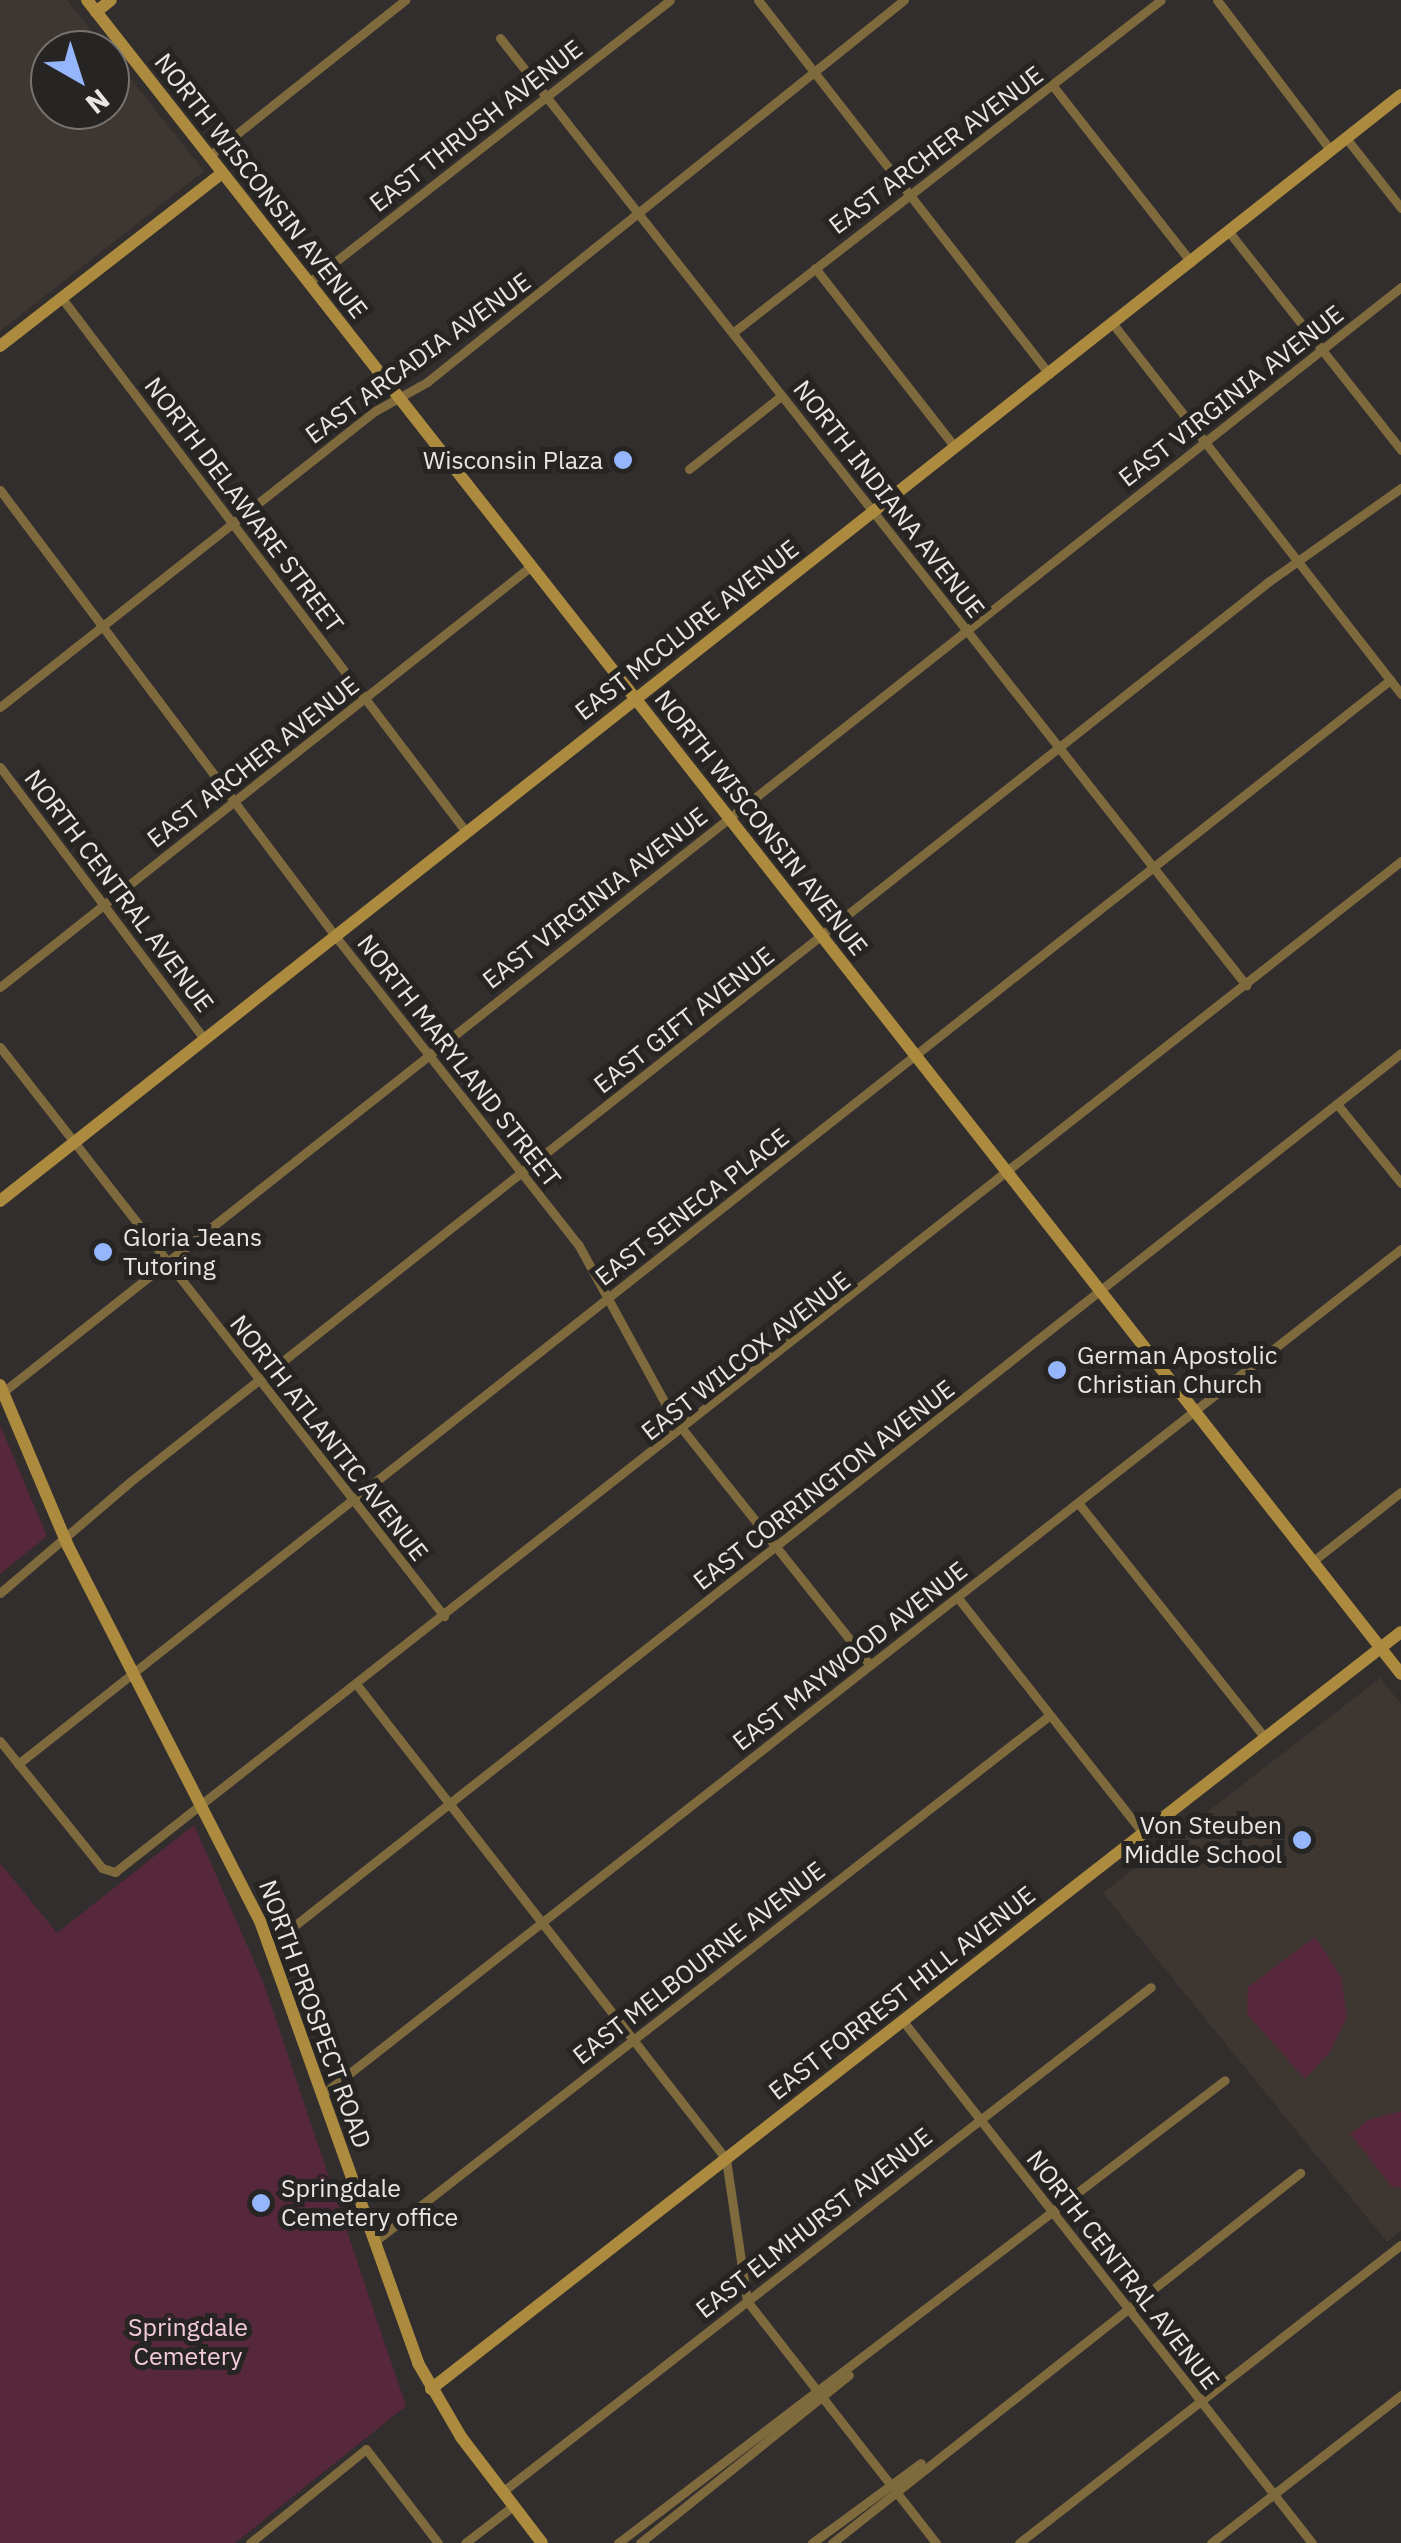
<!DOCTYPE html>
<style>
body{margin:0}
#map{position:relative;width:1401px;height:2543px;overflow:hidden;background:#312e2d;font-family:"IBM Plex Sans",sans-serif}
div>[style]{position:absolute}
.built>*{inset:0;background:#3e3731}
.green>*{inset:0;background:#57283c}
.street>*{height:9px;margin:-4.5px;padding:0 4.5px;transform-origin:4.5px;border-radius:4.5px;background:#7f6a3d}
.secondary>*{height:12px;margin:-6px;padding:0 6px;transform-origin:6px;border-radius:6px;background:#ac8b3f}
.dots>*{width:28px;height:28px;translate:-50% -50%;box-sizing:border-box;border:5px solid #272523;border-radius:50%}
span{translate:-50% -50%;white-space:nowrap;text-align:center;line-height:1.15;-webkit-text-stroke:10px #272523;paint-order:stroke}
.street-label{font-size:25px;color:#e9e7e6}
.poi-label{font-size:25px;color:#e9e7e6}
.right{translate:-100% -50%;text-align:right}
.left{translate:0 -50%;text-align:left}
.park-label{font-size:25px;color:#f3cbd9}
.north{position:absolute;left:30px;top:30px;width:100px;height:100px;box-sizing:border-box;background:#272523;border:2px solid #757371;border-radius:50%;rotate:141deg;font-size:28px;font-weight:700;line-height:40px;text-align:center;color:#e9e7e6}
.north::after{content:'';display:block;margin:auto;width:35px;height:45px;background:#95b6fd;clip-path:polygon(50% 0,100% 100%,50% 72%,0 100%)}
</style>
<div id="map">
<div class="built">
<div style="clip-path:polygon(0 0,67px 0,107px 50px,50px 50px,50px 110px,110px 110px,110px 53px,204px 171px,0 331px)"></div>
<div style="clip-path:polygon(1380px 1678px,1401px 1704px,1401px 2231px,1387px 2242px,1103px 1893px)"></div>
</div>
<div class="green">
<div style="clip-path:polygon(0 1425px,47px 1536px,0 1574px)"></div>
<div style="clip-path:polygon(194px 1825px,264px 1984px,406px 2406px,235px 2543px,0 2543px,0 1863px,57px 1933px)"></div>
<div style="clip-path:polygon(1315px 1937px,1341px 1977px,1347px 2017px,1330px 2052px,1305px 2079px,1247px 2014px,1248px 1987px)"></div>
<div style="clip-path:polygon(1401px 2111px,1401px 2188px,1392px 2187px,1350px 2134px,1368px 2120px)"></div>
</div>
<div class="street">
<div style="left:758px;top:0;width:474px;rotate:52.1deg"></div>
<div style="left:1217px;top:0;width:189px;rotate:52.9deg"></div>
<div style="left:500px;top:38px;width:1206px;rotate:51.77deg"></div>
<div style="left:1053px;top:86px;width:224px;rotate:51.9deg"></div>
<div style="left:1346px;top:138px;width:89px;rotate:51.8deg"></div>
<div style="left:209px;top:156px;width:251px;rotate:-38.5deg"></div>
<div style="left:1229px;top:232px;width:278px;rotate:51.7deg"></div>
<div style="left:815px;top:268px;width:227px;rotate:52deg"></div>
<div style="left:308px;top:283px;width:459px;rotate:-38deg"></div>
<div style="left:61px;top:297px;width:672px;rotate:52.86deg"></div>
<div style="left:1113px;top:324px;width:469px;rotate:52.1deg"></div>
<div style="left:735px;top:331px;width:539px;rotate:-37.85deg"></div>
<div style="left:689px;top:469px;width:117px;rotate:-38.4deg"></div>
<div style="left:0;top:490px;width:559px;rotate:53.07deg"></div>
<div style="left:336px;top:937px;width:391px;rotate:51.8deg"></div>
<div style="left:578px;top:1244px;width:196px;rotate:61.3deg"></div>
<div style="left:672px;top:1416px;width:318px;rotate:51.5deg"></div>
<div style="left:0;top:707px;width:478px;rotate:-38.3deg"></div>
<div style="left:375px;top:411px;width:60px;rotate:-29.1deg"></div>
<div style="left:427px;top:382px;width:611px;rotate:-38.69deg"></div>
<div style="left:0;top:767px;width:341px;rotate:53.1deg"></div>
<div style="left:0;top:987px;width:676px;rotate:-38.4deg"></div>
<div style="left:0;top:1047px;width:722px;rotate:52.03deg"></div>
<div style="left:1337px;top:1104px;width:102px;rotate:51deg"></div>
<div style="left:3px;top:1392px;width:1782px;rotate:-38.32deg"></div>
<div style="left:1079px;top:1504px;width:299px;rotate:51.5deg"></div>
<div style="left:1313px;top:1561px;width:112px;rotate:-38.1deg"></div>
<div style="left:0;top:1593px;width:172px;rotate:-40.5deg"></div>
<div style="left:131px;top:1481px;width:1449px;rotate:-38.33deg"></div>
<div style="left:1268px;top:582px;width:163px;rotate:-35.3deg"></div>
<div style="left:958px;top:1598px;width:299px;rotate:51.8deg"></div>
<div style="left:357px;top:1685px;width:601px;rotate:52.1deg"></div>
<div style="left:726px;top:2159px;width:144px;rotate:81.6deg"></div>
<div style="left:747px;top:2301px;width:307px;rotate:52deg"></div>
<div style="left:0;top:1741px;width:163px;rotate:51.2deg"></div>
<div style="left:102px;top:1868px;width:14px;rotate:17deg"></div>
<div style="left:115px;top:1872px;width:1636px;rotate:-38.17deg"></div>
<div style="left:18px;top:1764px;width:1749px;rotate:-38.31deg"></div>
<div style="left:270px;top:1945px;width:1440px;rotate:-38.26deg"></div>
<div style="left:903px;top:2021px;width:663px;rotate:51.92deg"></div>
<div style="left:323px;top:2094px;width:1370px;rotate:-38.09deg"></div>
<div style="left:374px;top:2242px;width:857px;rotate:-37.94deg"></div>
<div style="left:502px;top:2492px;width:822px;rotate:-37.89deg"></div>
<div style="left:250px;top:2543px;width:149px;rotate:-39deg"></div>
<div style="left:366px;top:2449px;width:118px;rotate:52.5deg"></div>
<div style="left:465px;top:2543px;width:61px;rotate:-37.6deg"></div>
<div style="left:618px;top:2543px;width:763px;rotate:-37.34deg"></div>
<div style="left:640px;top:2543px;width:268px;rotate:-38.8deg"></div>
<div style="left:812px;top:2543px;width:135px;rotate:-36.3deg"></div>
<div style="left:832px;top:2543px;width:597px;rotate:-38.33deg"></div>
<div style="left:1019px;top:2543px;width:484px;rotate:-38deg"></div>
<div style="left:1211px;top:2543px;width:241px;rotate:-37.9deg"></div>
</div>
<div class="secondary">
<div style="left:87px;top:0;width:2128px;rotate:51.87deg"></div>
<div style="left:96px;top:12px;width:19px;rotate:-39deg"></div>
<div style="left:0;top:346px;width:281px;rotate:-37.9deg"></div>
<div style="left:0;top:1201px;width:1785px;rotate:-38.29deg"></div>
<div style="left:0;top:1385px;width:175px;rotate:67.1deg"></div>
<div style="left:68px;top:1546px;width:421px;rotate:62.9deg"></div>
<div style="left:260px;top:1921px;width:469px;rotate:70.3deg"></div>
<div style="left:418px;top:2363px;width:86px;rotate:59.8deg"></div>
<div style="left:461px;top:2437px;width:133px;rotate:52.6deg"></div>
<div style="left:431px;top:2389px;width:1230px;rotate:-37.97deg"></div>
</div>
<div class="dots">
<div style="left:623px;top:460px;background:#95b6fd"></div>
<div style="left:103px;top:1252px;background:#95b6fd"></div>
<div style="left:1057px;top:1370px;background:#95b6fd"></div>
<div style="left:1302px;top:1840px;background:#95b6fd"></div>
<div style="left:261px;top:2203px;background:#95b6fd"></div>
</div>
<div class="street-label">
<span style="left:476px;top:126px;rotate:-38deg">EAST THRUSH AVENUE</span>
<span style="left:936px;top:150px;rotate:-37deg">EAST ARCHER AVENUE</span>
<span style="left:261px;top:186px;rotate:52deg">NORTH WISCONSIN AVENUE</span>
<span style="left:418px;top:358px;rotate:-36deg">EAST ARCADIA AVENUE</span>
<span style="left:1231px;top:396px;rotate:-38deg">EAST VIRGINIA AVENUE</span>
<span style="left:889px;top:499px;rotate:52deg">NORTH INDIANA AVENUE</span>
<span style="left:244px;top:505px;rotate:53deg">NORTH DELAWARE STREET</span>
<span style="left:687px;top:630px;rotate:-38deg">EAST MCCLURE AVENUE</span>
<span style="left:253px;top:762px;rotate:-38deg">EAST ARCHER AVENUE</span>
<span style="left:761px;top:823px;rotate:52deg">NORTH WISCONSIN AVENUE</span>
<span style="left:119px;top:891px;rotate:53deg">NORTH CENTRAL AVENUE</span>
<span style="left:595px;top:898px;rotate:-38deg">EAST VIRGINIA AVENUE</span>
<span style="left:684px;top:1020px;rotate:-38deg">EAST GIFT AVENUE</span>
<span style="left:459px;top:1061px;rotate:52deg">NORTH MARYLAND STREET</span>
<span style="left:692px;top:1207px;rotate:-38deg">EAST SENECA PLACE</span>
<span style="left:746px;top:1356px;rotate:-38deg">EAST WILCOX AVENUE</span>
<span style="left:329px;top:1438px;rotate:52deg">NORTH ATLANTIC AVENUE</span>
<span style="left:824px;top:1485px;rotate:-38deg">EAST CORRINGTON AVENUE</span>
<span style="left:850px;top:1656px;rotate:-38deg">EAST MAYWOOD AVENUE</span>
<span style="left:699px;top:1963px;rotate:-38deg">EAST MELBOURNE AVENUE</span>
<span style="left:902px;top:1993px;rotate:-38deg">EAST FORREST HILL AVENUE</span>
<span style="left:315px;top:2014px;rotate:70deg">NORTH PROSPECT ROAD</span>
<span style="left:814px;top:2223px;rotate:-38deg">EAST ELMHURST AVENUE</span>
<span style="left:1123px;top:2270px;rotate:52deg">NORTH CENTRAL AVENUE</span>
</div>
<div class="poi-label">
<span class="right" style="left:603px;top:460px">Wisconsin Plaza</span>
<span class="left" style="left:123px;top:1252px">Gloria Jeans<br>Tutoring</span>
<span class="left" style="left:1077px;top:1370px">German Apostolic<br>Christian Church</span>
<span class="right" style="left:1282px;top:1840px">Von Steuben<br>Middle School</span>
<span class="left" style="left:281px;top:2203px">Springdale<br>Cemetery office</span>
</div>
<div class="park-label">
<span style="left:188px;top:2342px">Springdale<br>Cemetery</span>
</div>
<div class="north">N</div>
</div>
